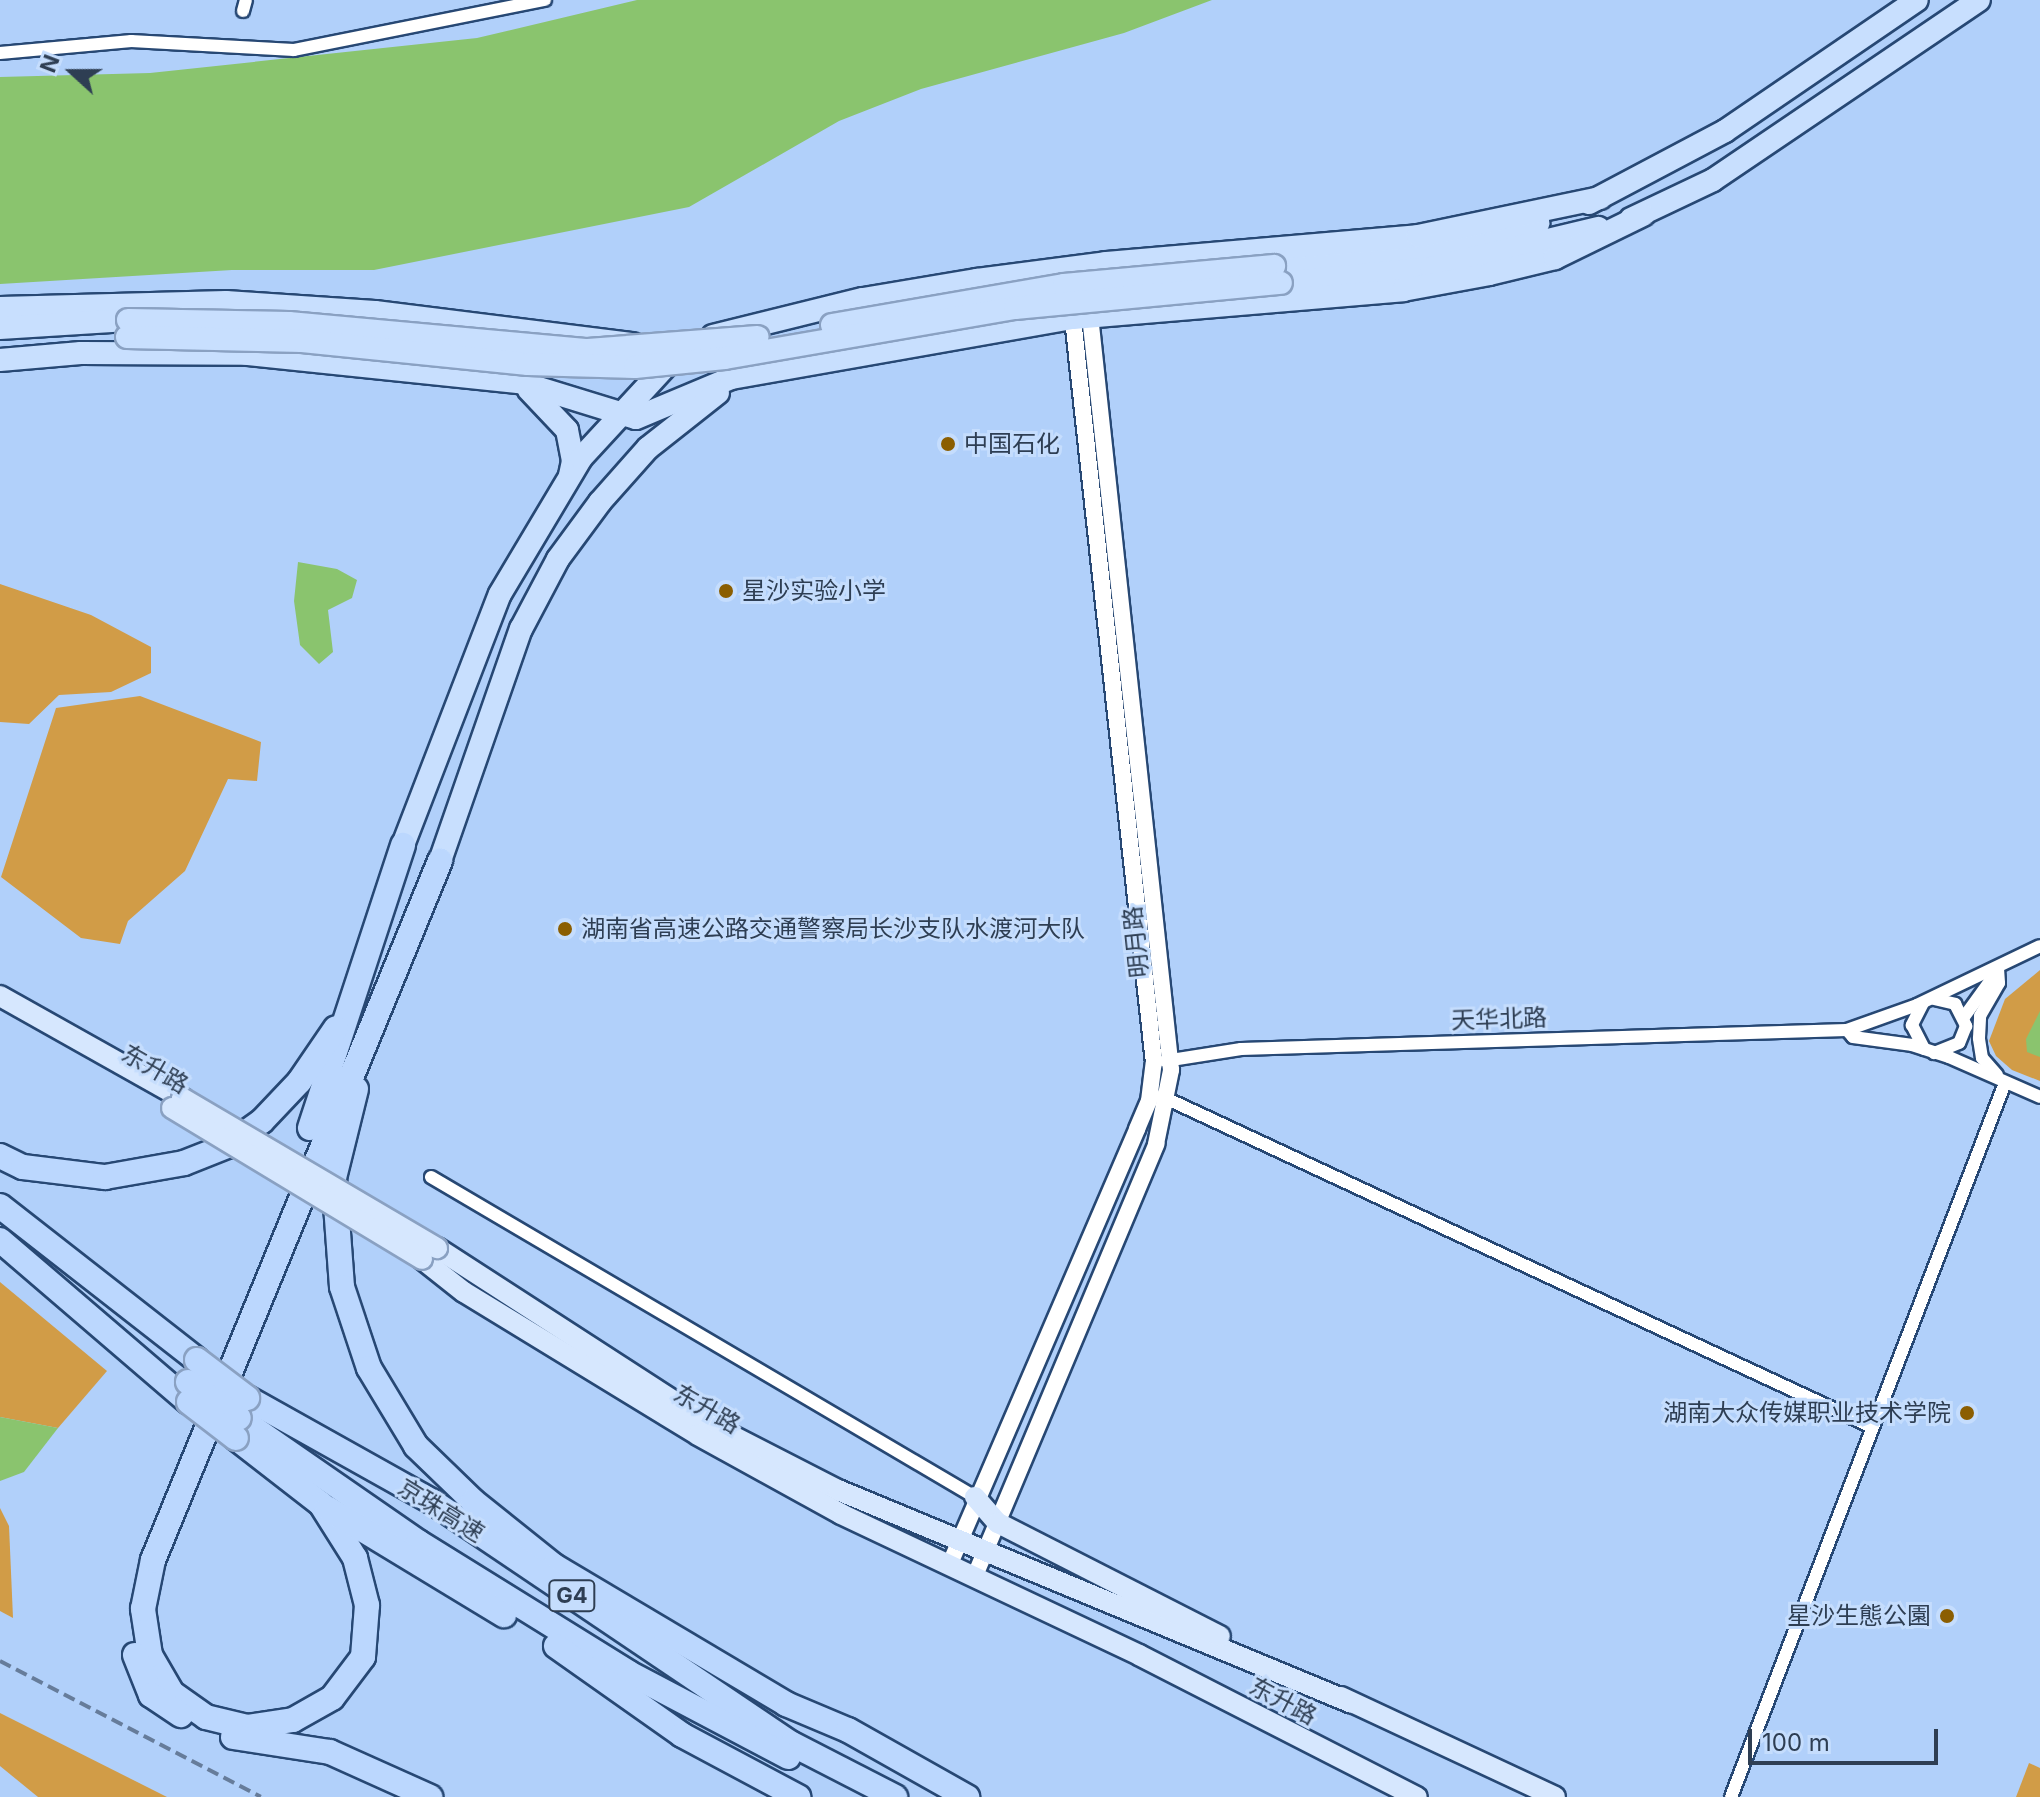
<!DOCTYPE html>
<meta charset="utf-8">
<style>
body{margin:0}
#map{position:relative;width:2040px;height:1797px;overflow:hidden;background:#b1d0fa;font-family:Inter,"Noto Sans SC",sans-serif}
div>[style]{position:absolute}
.green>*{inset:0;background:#d19c47}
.water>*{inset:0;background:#8ac46e}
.roads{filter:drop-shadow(2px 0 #274874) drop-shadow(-2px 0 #274874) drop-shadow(0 2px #274874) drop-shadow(0 -2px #274874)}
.minor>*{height:12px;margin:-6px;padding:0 6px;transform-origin:6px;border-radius:6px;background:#fff}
.tertiary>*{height:16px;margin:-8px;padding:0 8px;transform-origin:8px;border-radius:8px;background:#fff}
.primary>*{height:20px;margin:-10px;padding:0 10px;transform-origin:10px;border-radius:10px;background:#d6e7fe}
.trunk>*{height:22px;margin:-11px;padding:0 11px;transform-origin:11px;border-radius:11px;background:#c8dffe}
.motorway>*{height:24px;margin:-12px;padding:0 12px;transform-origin:12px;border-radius:12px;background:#bbd7fe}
.rail>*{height:4px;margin-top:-2px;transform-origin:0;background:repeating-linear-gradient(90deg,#667c9a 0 12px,transparent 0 18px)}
.bridges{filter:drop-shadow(2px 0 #8aa1c2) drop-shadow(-2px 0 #8aa1c2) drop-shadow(0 2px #8aa1c2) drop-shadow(0 -2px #8aa1c2)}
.primary-bridge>*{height:20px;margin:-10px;padding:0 10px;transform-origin:10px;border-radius:10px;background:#d6e7fe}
.trunk-bridge>*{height:22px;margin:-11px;padding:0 11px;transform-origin:11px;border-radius:11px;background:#c8dffe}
.motorway-bridge>*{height:24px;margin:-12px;padding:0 12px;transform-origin:12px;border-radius:12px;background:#bbd7fe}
.dots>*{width:22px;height:22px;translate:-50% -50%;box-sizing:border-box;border:4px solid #c5ddfd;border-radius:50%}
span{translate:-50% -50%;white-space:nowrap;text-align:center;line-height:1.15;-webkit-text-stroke:6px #c5ddfd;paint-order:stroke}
.shield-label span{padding:2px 6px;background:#c5ddfd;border:2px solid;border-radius:6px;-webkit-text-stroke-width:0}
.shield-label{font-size:22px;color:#2e3e53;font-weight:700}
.poi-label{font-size:24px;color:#2e3e53}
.left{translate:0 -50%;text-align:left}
.right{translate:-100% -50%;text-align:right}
.street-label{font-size:24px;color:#2e3e53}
.north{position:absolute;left:32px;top:32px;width:80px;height:80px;-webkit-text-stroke:6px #c5ddfd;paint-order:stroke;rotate:291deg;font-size:22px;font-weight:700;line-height:32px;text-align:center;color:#2e3e53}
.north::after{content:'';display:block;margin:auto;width:28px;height:36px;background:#2e3e53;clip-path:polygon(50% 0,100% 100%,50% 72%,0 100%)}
.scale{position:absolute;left:1748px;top:1729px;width:190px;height:36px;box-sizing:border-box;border:4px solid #2e3e53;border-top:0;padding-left:10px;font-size:24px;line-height:28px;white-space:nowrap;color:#2e3e53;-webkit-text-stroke:6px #c5ddfd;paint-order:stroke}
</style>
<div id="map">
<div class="green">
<div style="clip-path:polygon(0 584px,91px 615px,151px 647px,151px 673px,111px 692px,59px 695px,29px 724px,0 722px)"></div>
<div style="clip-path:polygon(140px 696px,261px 742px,257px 781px,228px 779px,185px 871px,128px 921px,120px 944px,81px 938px,1px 877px,56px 708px)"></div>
<div style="clip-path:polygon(2040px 970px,2040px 1081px,2012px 1070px,1996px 1056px,1989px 1041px,2005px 999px)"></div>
<div style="clip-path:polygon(0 1282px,107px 1371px,58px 1428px,0 1417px)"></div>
<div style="clip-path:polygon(0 1508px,9px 1526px,13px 1618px,0 1611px)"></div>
<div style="clip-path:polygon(0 1713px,167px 1797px,38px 1797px,0 1766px)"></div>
<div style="clip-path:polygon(2029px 1763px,2040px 1768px,2040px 1797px,2016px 1797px)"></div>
</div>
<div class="water">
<div style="clip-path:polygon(637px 0,1212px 0,1124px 33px,921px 89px,839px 121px,689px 207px,374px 270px,232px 270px,0 284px,0 77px,150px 73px,477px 38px)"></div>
<div style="clip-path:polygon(298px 562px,337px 569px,357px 580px,352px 598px,328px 610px,333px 652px,319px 664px,300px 645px,294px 601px)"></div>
<div style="clip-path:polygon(2040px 1011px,2040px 1057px,2027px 1052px,2026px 1039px)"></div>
<div style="clip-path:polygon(0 1417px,58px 1428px,24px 1472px,0 1481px)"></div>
</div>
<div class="roads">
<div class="minor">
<div style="left:243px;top:11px;width:11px;rotate:-75deg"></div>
<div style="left:0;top:53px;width:132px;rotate:-5.2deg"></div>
<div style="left:131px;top:41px;width:163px;rotate:3.2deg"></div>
<div style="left:294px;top:50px;width:256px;rotate:-11.3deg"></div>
<div style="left:1934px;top:999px;width:22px;rotate:13deg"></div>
<div style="left:1955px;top:1004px;width:25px;rotate:63deg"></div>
<div style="left:1966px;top:1026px;width:18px;rotate:112deg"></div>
<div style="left:1959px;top:1043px;width:27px;rotate:158deg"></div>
<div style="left:1923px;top:1003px;width:25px;rotate:117deg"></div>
<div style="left:1912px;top:1025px;width:27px;rotate:63deg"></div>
<div style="left:1964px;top:1017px;width:58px;rotate:-54.1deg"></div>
<div style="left:1847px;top:1030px;width:74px;rotate:-19.7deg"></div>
<div style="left:1917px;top:1005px;width:136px;rotate:-25.6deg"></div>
<div style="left:1847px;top:1030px;width:9px;rotate:49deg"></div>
<div style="left:1853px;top:1037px;width:60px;rotate:7.7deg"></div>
<div style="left:1912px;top:1045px;width:39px;rotate:18deg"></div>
<div style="left:1949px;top:1057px;width:99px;rotate:23.7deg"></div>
<div style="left:1165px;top:1061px;width:77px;rotate:-9deg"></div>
<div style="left:1241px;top:1049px;width:606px;rotate:-1.8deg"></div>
<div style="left:1997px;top:1075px;width:23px;rotate:-131deg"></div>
<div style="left:1982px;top:1058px;width:20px;rotate:-99deg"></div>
<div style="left:1979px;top:1038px;width:22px;rotate:-87deg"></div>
<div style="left:1980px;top:1016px;width:38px;rotate:-60deg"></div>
<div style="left:1999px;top:983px;width:13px;rotate:-94deg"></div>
<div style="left:1161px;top:1096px;width:784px;rotate:24.96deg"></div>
<div style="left:431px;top:1177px;width:631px;rotate:30.47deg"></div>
<div style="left:1731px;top:1797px;width:765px;rotate:-69.01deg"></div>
</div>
<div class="tertiary">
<div style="left:949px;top:1566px;width:476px;rotate:-66.7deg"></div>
<div style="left:1137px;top:1129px;width:30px;rotate:-67deg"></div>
<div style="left:1149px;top:1101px;width:38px;rotate:-83deg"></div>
<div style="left:1154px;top:1063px;width:758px;rotate:-96.21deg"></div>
<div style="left:974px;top:1578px;width:471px;rotate:-67.2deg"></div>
<div style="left:1156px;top:1144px;width:76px;rotate:-78.5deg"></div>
<div style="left:1171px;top:1070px;width:768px;rotate:-96.13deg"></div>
</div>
<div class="primary">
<div style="left:0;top:996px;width:209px;rotate:29.3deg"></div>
<div style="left:437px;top:1248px;width:324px;rotate:32.9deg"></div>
<div style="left:709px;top:1424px;width:145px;rotate:27.1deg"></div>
<div style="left:838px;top:1490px;width:556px;rotate:22.51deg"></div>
<div style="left:422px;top:1259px;width:53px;rotate:38.2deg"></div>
<div style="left:464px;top:1292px;width:274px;rotate:31.4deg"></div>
<div style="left:698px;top:1435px;width:163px;rotate:28.9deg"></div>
<div style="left:841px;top:1514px;width:330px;rotate:25.3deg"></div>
<div style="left:1139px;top:1655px;width:312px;rotate:27.1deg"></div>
<div style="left:975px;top:1497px;width:35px;rotate:49deg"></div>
<div style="left:998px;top:1523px;width:249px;rotate:27deg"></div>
<div style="left:1341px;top:1697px;width:236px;rotate:25deg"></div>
</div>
<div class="trunk">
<div style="left:1589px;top:203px;width:154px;rotate:-27.9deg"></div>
<div style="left:1725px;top:131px;width:232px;rotate:-34.3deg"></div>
<div style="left:1631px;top:219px;width:91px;rotate:-25.4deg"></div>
<div style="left:1713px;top:180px;width:321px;rotate:-34.1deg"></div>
<div style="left:1274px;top:266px;width:106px;rotate:-3.8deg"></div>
<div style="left:1380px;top:259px;width:117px;rotate:-10.3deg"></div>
<div style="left:1495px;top:238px;width:46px;rotate:-19.2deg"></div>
<div style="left:1281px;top:283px;width:151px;rotate:-5.7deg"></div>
<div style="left:1431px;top:268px;width:172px;rotate:-13.5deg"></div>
<div style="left:0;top:308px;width:226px;rotate:-1.5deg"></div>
<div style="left:226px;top:302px;width:149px;rotate:3.8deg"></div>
<div style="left:375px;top:312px;width:260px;rotate:7.1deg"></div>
<div style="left:0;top:328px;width:128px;rotate:-3.6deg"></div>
<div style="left:713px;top:336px;width:154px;rotate:-13.9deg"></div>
<div style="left:863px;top:299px;width:116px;rotate:-9.5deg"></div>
<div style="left:977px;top:280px;width:130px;rotate:-7.5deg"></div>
<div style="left:1106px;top:263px;width:313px;rotate:-4.9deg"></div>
<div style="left:1418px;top:236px;width:186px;rotate:-11.8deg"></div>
<div style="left:0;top:360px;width:81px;rotate:-4.9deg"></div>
<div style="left:81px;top:353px;width:166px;rotate:0.3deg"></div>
<div style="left:247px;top:354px;width:273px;rotate:5.9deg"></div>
<div style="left:519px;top:382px;width:122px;rotate:17.1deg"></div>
<div style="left:636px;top:418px;width:103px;rotate:-22.8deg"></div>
<div style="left:731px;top:378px;width:347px;rotate:-10deg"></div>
<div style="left:1073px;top:318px;width:331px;rotate:-4.8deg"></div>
<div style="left:1403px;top:290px;width:87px;rotate:-10.5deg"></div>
<div style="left:1489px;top:274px;width:68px;rotate:-13.6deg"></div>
<div style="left:1555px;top:258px;width:98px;rotate:-26deg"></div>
<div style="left:529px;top:390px;width:55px;rotate:46.5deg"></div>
<div style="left:567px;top:430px;width:32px;rotate:79deg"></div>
<div style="left:573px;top:461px;width:14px;rotate:102deg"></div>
<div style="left:403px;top:845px;width:269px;rotate:-68.9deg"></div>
<div style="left:500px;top:594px;width:158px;rotate:-59.2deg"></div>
<div style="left:581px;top:458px;width:140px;rotate:-47.3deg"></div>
<div style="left:440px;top:861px;width:246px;rotate:-70.8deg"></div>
<div style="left:521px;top:629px;width:79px;rotate:-62.1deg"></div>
<div style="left:558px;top:559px;width:71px;rotate:-53.6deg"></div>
<div style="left:600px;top:502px;width:72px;rotate:-48.4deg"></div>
<div style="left:648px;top:448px;width:89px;rotate:-38.2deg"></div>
</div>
<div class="motorway">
<div style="left:356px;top:1089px;width:92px;rotate:103.9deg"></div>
<div style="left:334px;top:1178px;width:109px;rotate:85.8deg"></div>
<div style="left:342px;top:1287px;width:85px;rotate:71.6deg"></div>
<div style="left:369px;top:1368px;width:91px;rotate:58.9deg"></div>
<div style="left:416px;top:1446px;width:79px;rotate:44deg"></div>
<div style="left:473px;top:1501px;width:104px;rotate:38.7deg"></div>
<div style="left:554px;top:1566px;width:270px;rotate:30.7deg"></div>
<div style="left:786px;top:1704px;width:67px;rotate:22.8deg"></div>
<div style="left:848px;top:1730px;width:137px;rotate:29.4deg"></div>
<div style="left:310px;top:1128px;width:298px;rotate:-71.8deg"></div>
<div style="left:0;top:1156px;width:25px;rotate:26deg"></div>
<div style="left:23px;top:1167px;width:83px;rotate:7deg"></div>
<div style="left:105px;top:1177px;width:80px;rotate:-10deg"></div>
<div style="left:184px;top:1163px;width:46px;rotate:-21.6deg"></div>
<div style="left:227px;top:1146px;width:43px;rotate:-35.5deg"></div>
<div style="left:262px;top:1121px;width:54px;rotate:-46.5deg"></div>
<div style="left:299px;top:1082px;width:65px;rotate:-55.6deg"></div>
<div style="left:0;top:1206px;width:250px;rotate:38deg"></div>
<div style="left:0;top:1240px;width:249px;rotate:40.6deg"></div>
<div style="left:247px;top:1398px;width:213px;rotate:29.2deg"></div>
<div style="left:433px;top:1502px;width:433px;rotate:34deg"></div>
<div style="left:792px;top:1744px;width:116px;rotate:27.2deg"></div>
<div style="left:239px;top:1418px;width:218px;rotate:34.7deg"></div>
<div style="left:418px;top:1542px;width:248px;rotate:31.8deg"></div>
<div style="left:629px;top:1673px;width:180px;rotate:27.8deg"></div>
<div style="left:236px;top:1438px;width:108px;rotate:37.8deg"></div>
<div style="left:321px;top:1504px;width:64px;rotate:57.8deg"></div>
<div style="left:355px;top:1558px;width:49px;rotate:75.7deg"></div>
<div style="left:367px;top:1605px;width:52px;rotate:94.4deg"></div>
<div style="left:363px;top:1657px;width:51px;rotate:127.1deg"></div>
<div style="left:332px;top:1698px;width:45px;rotate:150.6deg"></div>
<div style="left:293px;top:1720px;width:47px;rotate:171.3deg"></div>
<div style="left:247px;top:1727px;width:42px;rotate:-166.3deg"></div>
<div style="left:206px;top:1717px;width:42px;rotate:-144.8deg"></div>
<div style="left:172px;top:1693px;width:44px;rotate:-120.1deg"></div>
<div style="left:150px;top:1655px;width:47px;rotate:-98.7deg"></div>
<div style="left:143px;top:1609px;width:50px;rotate:-78.5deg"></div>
<div style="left:153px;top:1560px;width:756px;rotate:-67.68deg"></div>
<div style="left:327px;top:1508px;width:207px;rotate:31.2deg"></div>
<div style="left:556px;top:1646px;width:154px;rotate:35.2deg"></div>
<div style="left:682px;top:1735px;width:132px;rotate:28.1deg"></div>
<div style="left:135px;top:1655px;width:43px;rotate:68.2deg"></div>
<div style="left:151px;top:1695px;width:36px;rotate:34deg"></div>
<div style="left:233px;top:1737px;width:98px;rotate:8.8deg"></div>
<div style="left:330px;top:1752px;width:110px;rotate:24.2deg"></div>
</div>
</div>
<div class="rail">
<div style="left:0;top:1661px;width:294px;rotate:27.5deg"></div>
</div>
<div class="bridges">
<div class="primary-bridge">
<div style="left:182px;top:1098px;width:296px;rotate:30.5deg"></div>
<div style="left:172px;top:1108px;width:292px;rotate:31.1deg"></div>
</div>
<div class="trunk-bridge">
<div style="left:128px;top:320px;width:161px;rotate:1.1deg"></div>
<div style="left:289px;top:323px;width:300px;rotate:5.2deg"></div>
<div style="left:588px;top:350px;width:170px;rotate:-4.4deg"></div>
<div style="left:832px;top:325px;width:235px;rotate:-9.8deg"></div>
<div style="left:1064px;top:285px;width:211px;rotate:-5.2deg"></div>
<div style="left:127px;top:337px;width:175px;rotate:1.3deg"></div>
<div style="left:302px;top:341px;width:227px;rotate:5.8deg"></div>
<div style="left:528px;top:364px;width:107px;rotate:1.6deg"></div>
<div style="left:635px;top:367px;width:90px;rotate:-5.7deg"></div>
<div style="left:725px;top:358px;width:294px;rotate:-9.8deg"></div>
<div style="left:1015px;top:308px;width:267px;rotate:-5.4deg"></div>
</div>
<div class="motorway-bridge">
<div style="left:197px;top:1360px;width:63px;rotate:37.2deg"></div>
<div style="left:188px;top:1382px;width:62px;rotate:35.2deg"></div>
<div style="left:189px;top:1402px;width:59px;rotate:37.5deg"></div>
</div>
</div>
<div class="dots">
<div style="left:948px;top:444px;background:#8b5e01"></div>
<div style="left:726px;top:591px;background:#8b5e01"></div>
<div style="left:565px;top:929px;background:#8b5e01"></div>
<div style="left:1967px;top:1413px;background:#8b5e01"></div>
<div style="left:1947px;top:1616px;background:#8b5e01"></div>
</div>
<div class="shield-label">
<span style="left:572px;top:1596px">G4</span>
</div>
<div class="poi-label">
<span class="left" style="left:964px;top:444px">中国石化</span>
<span class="left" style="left:742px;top:591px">星沙实验小学</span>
<span class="left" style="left:581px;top:929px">湖南省高速公路交通警察局长沙支队水渡河大队</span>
<span class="right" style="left:1951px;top:1413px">湖南大众传媒职业技术学院</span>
<span class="right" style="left:1931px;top:1616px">星沙生態公園</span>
</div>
<div class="street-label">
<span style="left:1136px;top:942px;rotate:-96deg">明月路</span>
<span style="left:1499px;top:1019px;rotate:-2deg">天华北路</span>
<span style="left:155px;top:1069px;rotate:30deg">东升路</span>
<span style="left:707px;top:1409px;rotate:30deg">东升路</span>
<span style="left:441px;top:1510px;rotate:32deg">京珠高速</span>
<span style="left:1283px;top:1701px;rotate:28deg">东升路</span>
</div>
<div class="north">N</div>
<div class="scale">100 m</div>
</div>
